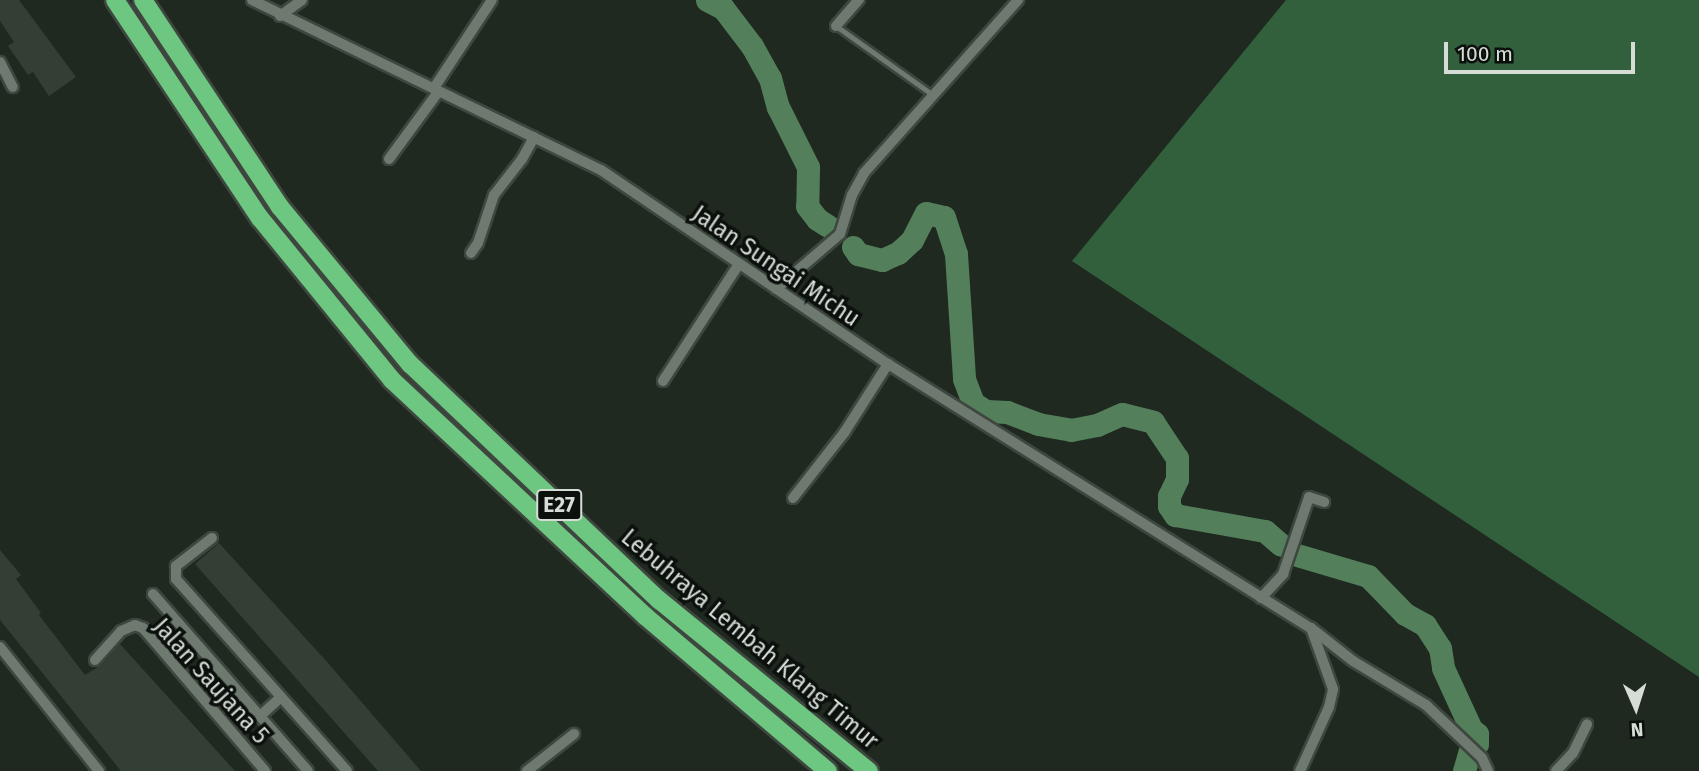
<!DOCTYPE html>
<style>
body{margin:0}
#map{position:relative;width:1699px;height:771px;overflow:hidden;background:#1f2920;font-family:"Fira Sans",sans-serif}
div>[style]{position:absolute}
.forest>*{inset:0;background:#325f3c}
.river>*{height:23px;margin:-11.5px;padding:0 11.5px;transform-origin:11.5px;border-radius:11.5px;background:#53805b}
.building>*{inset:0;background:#333e35}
.roads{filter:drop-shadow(2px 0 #3e473f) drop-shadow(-2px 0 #3e473f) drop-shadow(0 2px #3e473f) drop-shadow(0 -2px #3e473f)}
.service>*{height:5px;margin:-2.5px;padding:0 2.5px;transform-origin:2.5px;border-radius:2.5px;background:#6e7a70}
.minor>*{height:10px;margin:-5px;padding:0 5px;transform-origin:5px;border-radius:5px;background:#6e7a70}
.motorway>*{height:18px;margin:-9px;padding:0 9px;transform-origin:9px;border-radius:9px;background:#6dc780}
span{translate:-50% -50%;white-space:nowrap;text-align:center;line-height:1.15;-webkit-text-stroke:7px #0c100d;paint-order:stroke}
.shield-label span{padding:2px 5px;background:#0c100d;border:2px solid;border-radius:5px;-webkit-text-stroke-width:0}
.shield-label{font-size:21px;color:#d6ddd7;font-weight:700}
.street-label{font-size:23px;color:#d6ddd7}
.north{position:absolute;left:1601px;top:673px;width:70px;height:70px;-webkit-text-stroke:5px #0c100d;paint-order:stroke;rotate:177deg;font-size:19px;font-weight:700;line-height:28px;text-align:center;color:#d6ddd7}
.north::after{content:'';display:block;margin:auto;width:24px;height:32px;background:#d6ddd7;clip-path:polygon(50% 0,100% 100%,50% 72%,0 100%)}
.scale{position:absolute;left:1444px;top:42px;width:191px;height:32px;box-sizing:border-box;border:4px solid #d6ddd7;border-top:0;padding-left:9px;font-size:21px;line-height:24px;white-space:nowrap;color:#d6ddd7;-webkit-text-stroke:5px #0c100d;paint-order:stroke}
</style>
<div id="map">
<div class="forest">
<div style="clip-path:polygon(1286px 0,1699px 0,1699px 677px,1072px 261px)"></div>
</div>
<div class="river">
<div style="left:707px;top:0;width:18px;rotate:27deg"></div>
<div style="left:723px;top:8px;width:48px;rotate:52.7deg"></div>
<div style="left:752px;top:46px;width:37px;rotate:61deg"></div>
<div style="left:770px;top:78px;width:30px;rotate:75deg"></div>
<div style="left:778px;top:107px;width:67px;rotate:63.4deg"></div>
<div style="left:808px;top:167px;width:39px;rotate:91deg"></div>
<div style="left:807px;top:206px;width:16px;rotate:52deg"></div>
<div style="left:817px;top:219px;width:13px;rotate:32deg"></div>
<div style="left:853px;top:247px;width:9px;rotate:54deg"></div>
<div style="left:858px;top:254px;width:25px;rotate:14deg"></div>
<div style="left:882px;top:260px;width:17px;rotate:-24deg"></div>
<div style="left:898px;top:253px;width:19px;rotate:-43deg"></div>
<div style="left:912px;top:240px;width:30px;rotate:-63deg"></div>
<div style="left:926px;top:213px;width:18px;rotate:13deg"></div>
<div style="left:944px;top:217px;width:39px;rotate:72deg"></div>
<div style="left:956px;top:254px;width:125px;rotate:86.3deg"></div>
<div style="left:964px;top:379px;width:26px;rotate:69deg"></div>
<div style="left:973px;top:403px;width:15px;rotate:32deg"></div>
<div style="left:986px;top:411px;width:21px;rotate:3deg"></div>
<div style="left:1007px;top:412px;width:33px;rotate:21deg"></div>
<div style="left:1038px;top:424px;width:34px;rotate:10deg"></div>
<div style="left:1071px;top:430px;width:26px;rotate:-11deg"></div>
<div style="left:1097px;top:425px;width:27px;rotate:-24deg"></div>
<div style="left:1122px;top:414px;width:32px;rotate:14deg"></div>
<div style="left:1153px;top:422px;width:43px;rotate:56.3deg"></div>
<div style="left:1177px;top:458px;width:21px;rotate:90deg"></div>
<div style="left:1177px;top:479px;width:19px;rotate:115deg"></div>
<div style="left:1169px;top:496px;width:10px;rotate:90deg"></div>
<div style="left:1169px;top:506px;width:11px;rotate:56deg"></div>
<div style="left:1175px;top:515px;width:91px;rotate:10.1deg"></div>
<div style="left:1265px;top:531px;width:21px;rotate:41deg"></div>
<div style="left:1297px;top:555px;width:74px;rotate:16.5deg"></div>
<div style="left:1368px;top:576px;width:53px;rotate:45.8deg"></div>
<div style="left:1405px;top:614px;width:23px;rotate:29deg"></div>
<div style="left:1425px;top:625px;width:27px;rotate:57deg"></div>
<div style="left:1440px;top:648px;width:20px;rotate:81deg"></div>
<div style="left:1443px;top:668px;width:67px;rotate:65.3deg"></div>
<div style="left:1471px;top:729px;width:8px;rotate:40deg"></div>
<div style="left:1477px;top:734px;width:10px;rotate:90deg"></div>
<div style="left:1464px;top:771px;width:19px;rotate:-74deg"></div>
</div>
<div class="building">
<div style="clip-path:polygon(0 0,19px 0,76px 77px,49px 96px,33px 72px,28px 75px,8px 46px,14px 42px,0 21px)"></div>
<div style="clip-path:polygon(219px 543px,328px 663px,421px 771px,378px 771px,195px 564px)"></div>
<div style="clip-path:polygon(0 550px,21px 575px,16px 579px,41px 613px,39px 615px,85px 675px,101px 665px,120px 644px,235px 771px,121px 771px,0 620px)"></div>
</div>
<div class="roads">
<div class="service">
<div style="left:836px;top:26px;width:119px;rotate:35.4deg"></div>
</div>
<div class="minor">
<div style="left:252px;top:0;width:388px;rotate:26deg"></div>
<div style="left:601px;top:170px;width:346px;rotate:34.1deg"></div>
<div style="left:888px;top:364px;width:499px;rotate:32deg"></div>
<div style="left:1311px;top:628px;width:53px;rotate:38.2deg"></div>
<div style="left:1353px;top:661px;width:85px;rotate:31.1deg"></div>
<div style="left:1426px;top:705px;width:77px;rotate:43.4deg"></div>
<div style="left:1482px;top:758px;width:14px;rotate:65deg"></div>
<div style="left:280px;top:16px;width:27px;rotate:-36deg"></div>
<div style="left:836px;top:26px;width:35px;rotate:-49deg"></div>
<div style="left:0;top:62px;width:28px;rotate:63deg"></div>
<div style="left:434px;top:88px;width:105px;rotate:-56.6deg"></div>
<div style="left:389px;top:159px;width:84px;rotate:-53.7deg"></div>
<div style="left:471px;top:253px;width:12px;rotate:-55deg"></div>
<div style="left:478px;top:243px;width:51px;rotate:-71.6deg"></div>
<div style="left:494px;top:195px;width:46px;rotate:-52.1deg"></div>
<div style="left:522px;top:159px;width:25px;rotate:-61deg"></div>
<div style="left:776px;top:289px;width:84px;rotate:-40.7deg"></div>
<div style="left:840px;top:234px;width:41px;rotate:-72.9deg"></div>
<div style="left:852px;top:195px;width:25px;rotate:-61deg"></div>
<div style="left:864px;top:173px;width:232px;rotate:-48.3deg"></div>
<div style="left:663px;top:381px;width:140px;rotate:-57deg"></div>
<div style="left:793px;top:498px;width:83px;rotate:-51.9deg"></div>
<div style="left:844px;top:433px;width:82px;rotate:-57.5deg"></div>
<div style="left:212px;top:538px;width:46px;rotate:142.1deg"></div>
<div style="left:176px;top:566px;width:13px;rotate:90deg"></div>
<div style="left:176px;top:579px;width:257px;rotate:48.3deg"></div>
<div style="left:153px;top:594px;width:235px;rotate:48.8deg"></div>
<div style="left:1261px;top:598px;width:33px;rotate:-47deg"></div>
<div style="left:1283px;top:574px;width:81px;rotate:-71.3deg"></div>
<div style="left:1309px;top:497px;width:16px;rotate:18deg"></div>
<div style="left:0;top:647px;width:159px;rotate:51.4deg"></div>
<div style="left:95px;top:660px;width:39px;rotate:-48deg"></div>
<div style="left:121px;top:631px;width:15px;rotate:-23deg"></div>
<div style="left:135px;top:625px;width:9px;rotate:21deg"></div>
<div style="left:143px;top:628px;width:188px;rotate:49.5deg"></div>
<div style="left:260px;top:716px;width:28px;rotate:-42deg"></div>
<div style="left:527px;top:771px;width:60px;rotate:-38.2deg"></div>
<div style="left:1300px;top:771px;width:70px;rotate:-65.6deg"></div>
<div style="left:1329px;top:707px;width:18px;rotate:-77deg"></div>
<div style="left:1333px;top:689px;width:65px;rotate:-109.8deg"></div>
<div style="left:1556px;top:771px;width:25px;rotate:-47deg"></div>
<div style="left:1573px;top:753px;width:32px;rotate:-64deg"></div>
</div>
<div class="motorway">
<div style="left:115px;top:0;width:262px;rotate:56.4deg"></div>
<div style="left:260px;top:218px;width:209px;rotate:50.8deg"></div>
<div style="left:392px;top:380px;width:346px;rotate:43deg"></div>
<div style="left:645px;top:616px;width:240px;rotate:40.3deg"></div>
<div style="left:143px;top:0;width:248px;rotate:56.5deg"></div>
<div style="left:280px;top:207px;width:204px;rotate:50.4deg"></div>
<div style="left:410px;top:364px;width:343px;rotate:43.5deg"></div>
<div style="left:659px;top:600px;width:271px;rotate:39.2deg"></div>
</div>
</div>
<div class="shield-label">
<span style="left:559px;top:505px">E27</span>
</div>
<div class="street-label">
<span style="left:776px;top:266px;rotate:34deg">Jalan Sungai Michu</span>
<span style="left:750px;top:639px;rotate:40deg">Lebuhraya Lembah Klang Timur</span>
<span style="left:211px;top:681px;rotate:48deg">Jalan Saujana 5</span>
</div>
<div class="north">N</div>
<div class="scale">100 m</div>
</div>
